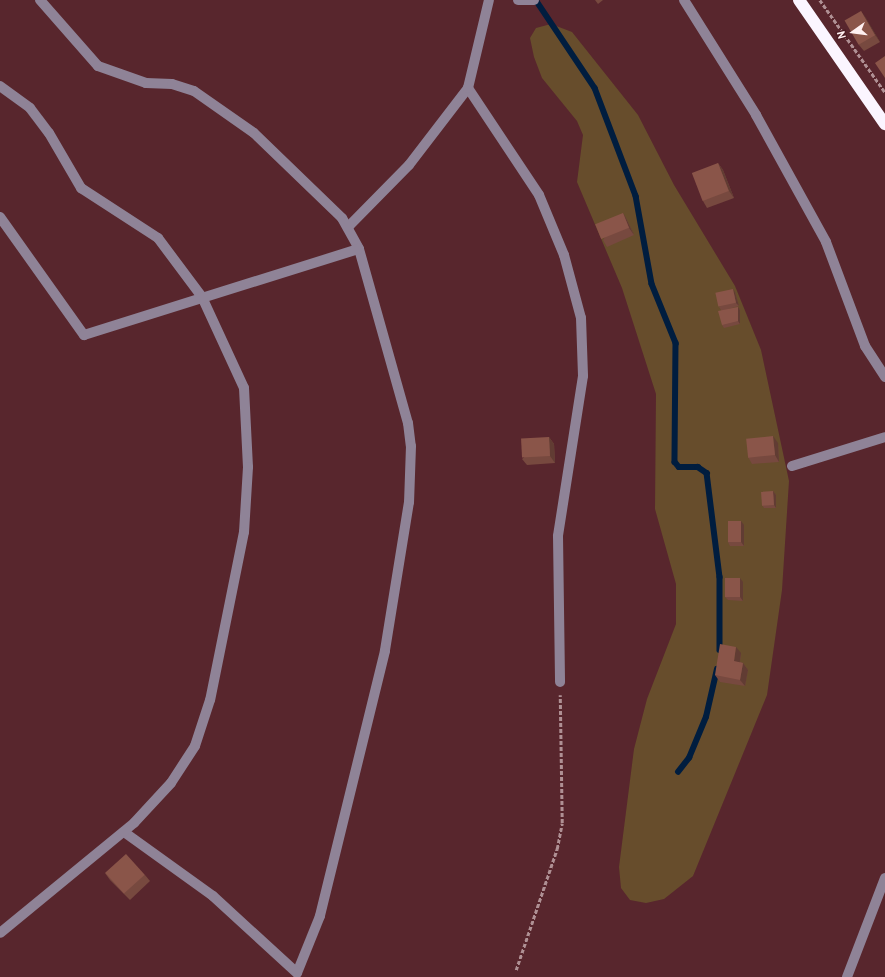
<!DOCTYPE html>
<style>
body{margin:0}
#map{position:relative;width:885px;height:977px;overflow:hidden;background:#58262d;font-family:"PT Sans",sans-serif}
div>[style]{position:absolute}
.green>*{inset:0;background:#674d2c}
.stream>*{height:5.5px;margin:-2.75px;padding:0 2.75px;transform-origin:2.75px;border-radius:2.75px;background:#001d3f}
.path>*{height:2.5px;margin-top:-1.25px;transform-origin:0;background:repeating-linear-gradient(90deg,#af9094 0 4px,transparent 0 6px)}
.minor>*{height:10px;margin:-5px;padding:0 5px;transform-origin:5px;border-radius:5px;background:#8f8397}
.highway>*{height:12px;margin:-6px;padding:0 6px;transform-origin:6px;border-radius:6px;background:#fbf5ff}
.wall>*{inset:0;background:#77493f}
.shaded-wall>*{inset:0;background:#613c33}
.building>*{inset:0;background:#8a5549;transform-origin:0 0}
span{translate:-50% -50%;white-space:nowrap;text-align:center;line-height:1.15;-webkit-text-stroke:4px #4c1c23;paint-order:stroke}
.north{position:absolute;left:833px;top:12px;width:40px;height:40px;-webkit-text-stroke:3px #4c1c23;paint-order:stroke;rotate:256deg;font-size:11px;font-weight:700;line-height:16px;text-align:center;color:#fef0f1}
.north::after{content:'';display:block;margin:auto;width:14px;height:18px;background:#fef0f1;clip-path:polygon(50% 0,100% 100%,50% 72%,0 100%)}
</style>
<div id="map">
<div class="green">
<div style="clip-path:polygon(551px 24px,572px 32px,638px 115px,674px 185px,735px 286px,761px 350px,789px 481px,782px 590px,767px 695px,693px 876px,664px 899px,646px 903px,630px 900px,621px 888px,619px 867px,634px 749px,647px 699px,676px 624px,676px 584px,655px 509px,656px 394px,622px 288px,577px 182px,583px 135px,577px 121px,542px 78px,534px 57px,530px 38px,536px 28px)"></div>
</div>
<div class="stream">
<div style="left:536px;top:0;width:106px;rotate:56.2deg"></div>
<div style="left:595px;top:88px;width:116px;rotate:69.2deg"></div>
<div style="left:636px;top:196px;width:89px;rotate:79.7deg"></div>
<div style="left:652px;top:284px;width:64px;rotate:67.9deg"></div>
<div style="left:676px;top:343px;width:119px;rotate:90.5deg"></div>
<div style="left:675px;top:462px;width:6px;rotate:51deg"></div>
<div style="left:679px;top:467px;width:19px"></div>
<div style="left:698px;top:467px;width:11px;rotate:34deg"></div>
<div style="left:707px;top:473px;width:105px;rotate:82.9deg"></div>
<div style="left:720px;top:577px;width:73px;rotate:90deg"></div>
<div style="left:678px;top:772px;width:18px;rotate:-52deg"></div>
<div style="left:689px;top:758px;width:44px;rotate:-67.5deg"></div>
<div style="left:706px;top:717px;width:49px;rotate:-77.1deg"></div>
</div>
<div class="path">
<div style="left:820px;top:0;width:113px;rotate:54.8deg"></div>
<div style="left:516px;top:970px;width:128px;rotate:-71.3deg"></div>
<div style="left:557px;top:849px;width:26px;rotate:-79deg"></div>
<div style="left:562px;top:823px;width:128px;rotate:-90.9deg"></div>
</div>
<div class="minor">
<div style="left:40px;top:0;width:88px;rotate:48.7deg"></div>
<div style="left:98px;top:66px;width:51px;rotate:19.5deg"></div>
<div style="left:146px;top:83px;width:26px;rotate:2deg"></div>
<div style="left:172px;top:84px;width:23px;rotate:18deg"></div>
<div style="left:194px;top:91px;width:73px;rotate:35deg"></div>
<div style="left:254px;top:133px;width:122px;rotate:44deg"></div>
<div style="left:342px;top:218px;width:35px;rotate:61deg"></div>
<div style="left:359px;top:249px;width:181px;rotate:74.3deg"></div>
<div style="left:408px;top:423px;width:23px;rotate:83deg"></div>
<div style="left:411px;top:446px;width:56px;rotate:92deg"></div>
<div style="left:409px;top:502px;width:151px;rotate:99.2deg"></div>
<div style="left:385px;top:651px;width:273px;rotate:103.8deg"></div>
<div style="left:320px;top:916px;width:61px;rotate:112deg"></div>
<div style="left:297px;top:973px;width:114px;rotate:-137.5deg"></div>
<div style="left:213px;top:896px;width:110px;rotate:-144.3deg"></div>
<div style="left:518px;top:0;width:16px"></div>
<div style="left:684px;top:0;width:136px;rotate:57.9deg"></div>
<div style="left:756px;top:115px;width:145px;rotate:61.1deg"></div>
<div style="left:826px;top:242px;width:111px;rotate:69.4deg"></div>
<div style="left:865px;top:346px;width:37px;rotate:57deg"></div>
<div style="left:0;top:86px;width:37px;rotate:36deg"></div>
<div style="left:30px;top:108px;width:31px;rotate:53deg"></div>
<div style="left:49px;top:133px;width:64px;rotate:59.8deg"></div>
<div style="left:81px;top:188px;width:92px;rotate:33deg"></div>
<div style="left:158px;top:238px;width:74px;rotate:53.3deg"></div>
<div style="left:202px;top:297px;width:100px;rotate:65.2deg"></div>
<div style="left:244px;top:388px;width:79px;rotate:87.1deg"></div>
<div style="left:248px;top:467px;width:65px;rotate:93.5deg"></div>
<div style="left:244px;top:532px;width:171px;rotate:101.4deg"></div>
<div style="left:210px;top:700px;width:48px;rotate:108.1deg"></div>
<div style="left:195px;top:746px;width:44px;rotate:123deg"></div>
<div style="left:171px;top:783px;width:54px;rotate:132.8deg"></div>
<div style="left:134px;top:823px;width:173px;rotate:140.6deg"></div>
<div style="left:468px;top:88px;width:128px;rotate:56.4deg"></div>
<div style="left:539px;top:195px;width:65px;rotate:67.4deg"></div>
<div style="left:564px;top:255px;width:65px;rotate:74.9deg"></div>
<div style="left:581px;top:318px;width:58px;rotate:88deg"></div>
<div style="left:583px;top:376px;width:162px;rotate:98.9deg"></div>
<div style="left:558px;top:536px;width:146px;rotate:89.2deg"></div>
<div style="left:0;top:217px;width:145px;rotate:54.6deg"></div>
<div style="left:84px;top:335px;width:288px;rotate:-17.4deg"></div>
<div style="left:348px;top:227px;width:87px;rotate:-45.5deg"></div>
<div style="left:409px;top:165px;width:97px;rotate:-52.5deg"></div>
<div style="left:468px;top:88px;width:90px;rotate:-76.6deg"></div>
<div style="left:792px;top:466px;width:97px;rotate:-17.3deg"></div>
<div style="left:847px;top:977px;width:106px;rotate:-69deg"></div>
</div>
<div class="highway">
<div style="left:799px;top:0;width:151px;rotate:55.3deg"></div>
</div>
<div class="wall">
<div style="clip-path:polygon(595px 0,603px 0,598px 4px)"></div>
<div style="clip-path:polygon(861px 11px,880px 42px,864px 51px,859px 45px)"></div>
<div style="clip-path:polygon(718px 163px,723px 170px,734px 198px,707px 208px,703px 201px)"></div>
<div style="clip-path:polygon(623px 213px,627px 220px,634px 235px,607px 247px,603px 240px)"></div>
<div style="clip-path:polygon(735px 292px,739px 306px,725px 310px,738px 307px,740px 310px,740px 324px,724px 328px,722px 325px,721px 310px,719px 307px)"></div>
<div style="clip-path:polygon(549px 437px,554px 444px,555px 463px,527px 465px,522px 459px)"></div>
<div style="clip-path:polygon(778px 443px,779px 462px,752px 464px,748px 457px)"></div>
<div style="clip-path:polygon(773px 491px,776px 495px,776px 508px,764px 508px,762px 505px)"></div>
<div style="clip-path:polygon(744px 525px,744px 546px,730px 546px,728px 542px)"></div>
<div style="clip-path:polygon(743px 582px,743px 601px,728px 600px,725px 597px)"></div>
<div style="clip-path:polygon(741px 653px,740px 662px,743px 663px,748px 670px,745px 686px,720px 682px,715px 675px)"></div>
<div style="clip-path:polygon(105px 873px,145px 875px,150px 881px,130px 900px,110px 880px)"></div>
</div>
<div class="shaded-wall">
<div style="clip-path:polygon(861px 11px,866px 18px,880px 42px,875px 35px)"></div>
<div style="clip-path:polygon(718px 163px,723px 170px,734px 198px,729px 191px)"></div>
<div style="clip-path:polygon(623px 213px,627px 220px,634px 235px,629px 228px)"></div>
<div style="clip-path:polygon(733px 289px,735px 292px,739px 306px,736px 303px)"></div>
<div style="clip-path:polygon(738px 307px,740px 310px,740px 324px,738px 321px)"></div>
<div style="clip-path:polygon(773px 436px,778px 443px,779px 462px,775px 455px)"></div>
<div style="clip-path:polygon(549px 437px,554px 444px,555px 463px,550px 456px)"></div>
<div style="clip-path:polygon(773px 491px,776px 495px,776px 508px,774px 505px)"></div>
<div style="clip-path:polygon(741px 521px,744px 525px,744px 546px,741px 542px)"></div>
<div style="clip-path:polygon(740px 578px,743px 582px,743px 601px,740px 597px)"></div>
<div style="clip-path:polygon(736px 647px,741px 653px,739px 668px,734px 661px)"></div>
<div style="clip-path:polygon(743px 663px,748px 670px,745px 686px,740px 680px)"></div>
</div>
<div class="building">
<div style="left:861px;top:11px;width:28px;height:19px;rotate:60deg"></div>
<div style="clip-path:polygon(885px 56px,885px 78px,875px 63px)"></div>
<div style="left:718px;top:163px;width:30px;height:28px;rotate:69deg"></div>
<div style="left:623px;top:213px;width:16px;height:30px;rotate:68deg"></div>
<div style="left:733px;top:289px;width:14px;height:18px;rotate:78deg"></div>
<div style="clip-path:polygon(738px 307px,738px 321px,722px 325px,718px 311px)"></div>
<div style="left:773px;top:436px;width:19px;height:27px;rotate:84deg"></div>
<div style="left:549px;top:437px;width:19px;height:28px;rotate:87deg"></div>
<div style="left:773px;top:491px;width:14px;height:12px;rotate:86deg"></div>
<div style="left:728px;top:521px;width:13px;height:21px"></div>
<div style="left:725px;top:578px;width:15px;height:19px"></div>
<div style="clip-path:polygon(720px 644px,736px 647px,734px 661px,743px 663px,740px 680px,715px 675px)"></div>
<div style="left:126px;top:854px;width:28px;height:28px;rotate:48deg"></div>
</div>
<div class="north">N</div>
</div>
